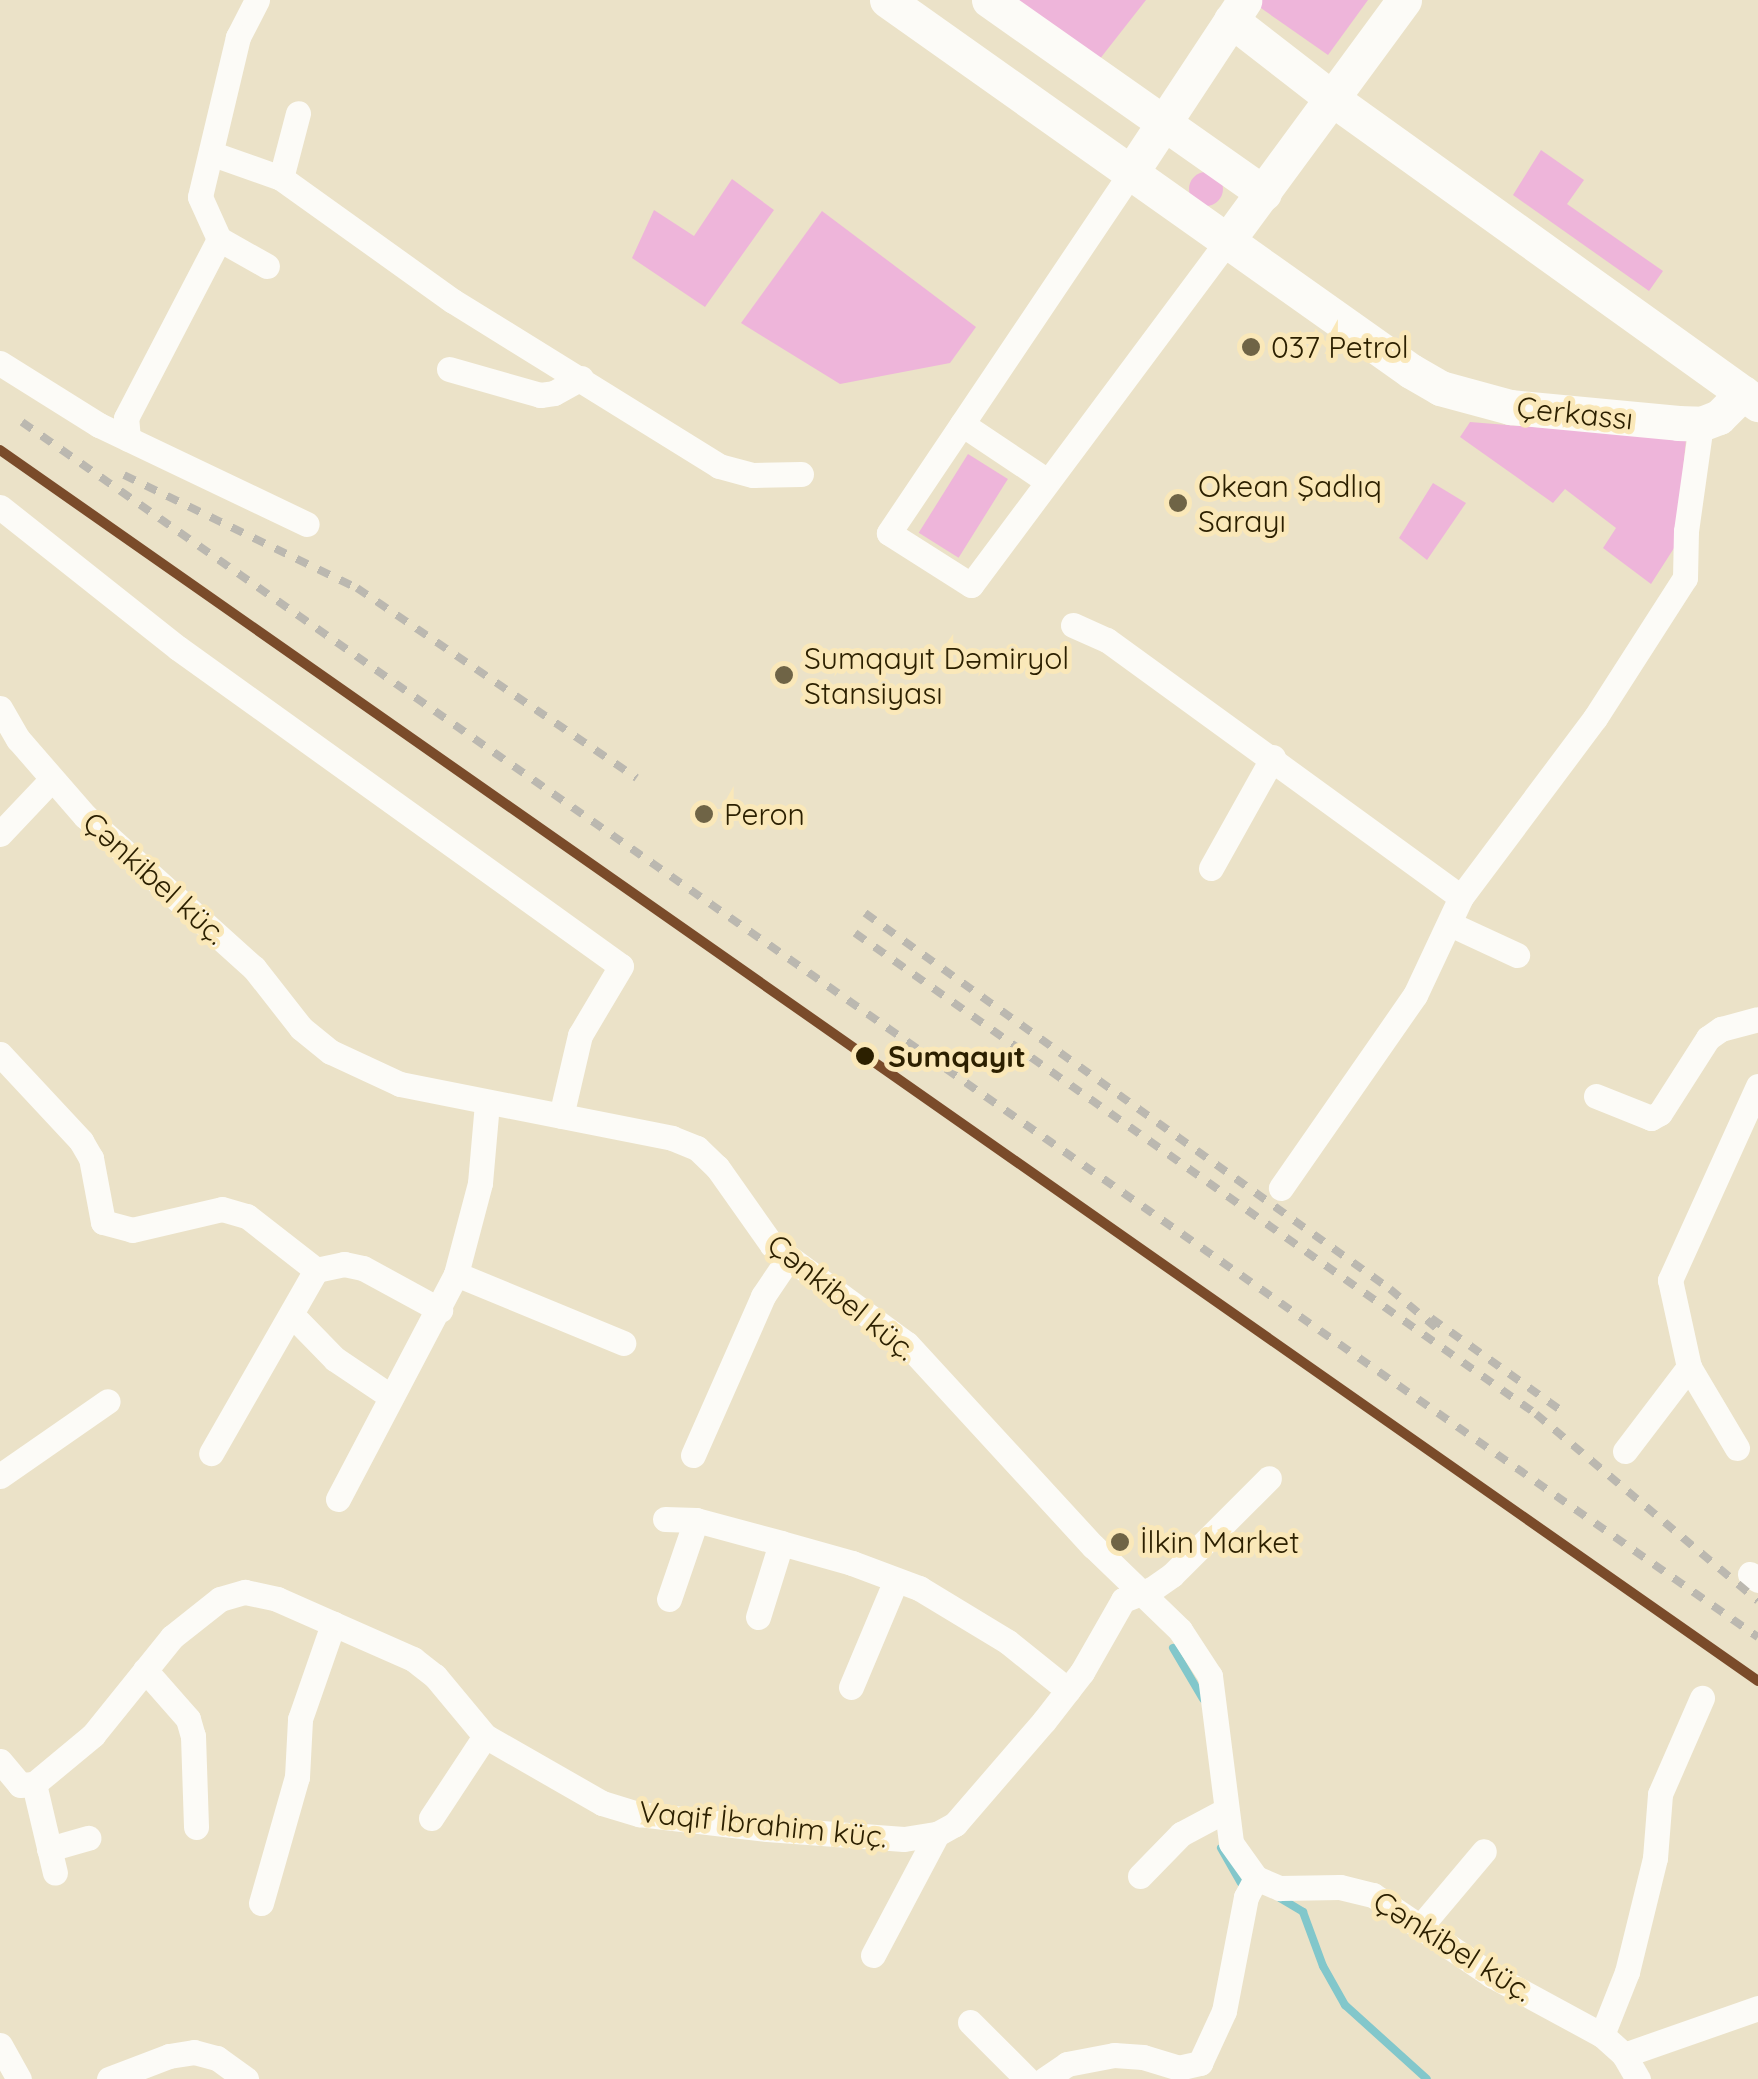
<!DOCTYPE html>
<meta charset="utf-8">
<style>
body{margin:0}
#map{position:relative;width:1758px;height:2079px;overflow:hidden;background:#ebe2c8;font-family:Quicksand,sans-serif}
div>[style]{position:absolute}
.green>*{inset:0;background:#eeb5da;transform-origin:0 0}
.round{border-radius:50%}
.stream>*{height:8px;margin:-4px;padding:0 4px;transform-origin:4px;border-radius:4px;background:#82c7cb}
.street>*{height:25px;margin:-12.5px;padding:0 12.5px;transform-origin:12.5px;border-radius:12.5px;background:#fcfbf7}
.secondary>*{height:35px;margin:-17.5px;padding:0 17.5px;transform-origin:17.5px;border-radius:17.5px;background:#fcfbf7}
.rail>*{height:8px;margin-top:-4px;transform-origin:0;background:repeating-linear-gradient(90deg,#bbb8b0 0 12px,transparent 0 24px)}
.rail-1>*{height:10px;margin:-5px;padding:0 5px;transform-origin:5px;border-radius:5px;background:#7a4b2a}
.dots>*{width:28px;height:28px;translate:-50% -50%;box-sizing:border-box;border:5px solid #fae8b9;border-radius:50%}
span{translate:-50% -50%;white-space:nowrap;text-align:center;line-height:1.15;-webkit-text-stroke:10px #fae8b9;paint-order:stroke}
.poi-label{font-size:30px;color:#2c2000}
.left{translate:0 -50%;text-align:left}
.street-label{font-size:30px;color:#2c2000}
.stop-label{font-size:30px;color:#2c2000;font-weight:700}
</style>
<div id="map">
<div class="green">
<div style="clip-path:polygon(1015px 0,1146px 0,1099px 60px)"></div>
<div style="clip-path:polygon(1262px 0,1368px 0,1328px 55px,1258px 6px)"></div>
<div style="clip-path:polygon(1541px 150px,1584px 180px,1567px 204px,1663px 271px,1649px 291px,1513px 195px)"></div>
<div class="round" style="left:1189px;top:172px;width:34px;height:34px"></div>
<div style="clip-path:polygon(732px 179px,774px 210px,705px 307px,632px 258px,654px 210px,694px 236px)"></div>
<div style="clip-path:polygon(822px 211px,976px 327px,950px 363px,840px 384px,741px 323px)"></div>
<div style="clip-path:polygon(1470px 422px,1686px 439px,1676px 545px,1651px 584px,1603px 548px,1616px 528px,1565px 489px,1553px 503px,1460px 437px)"></div>
<div style="left:968px;top:454px;width:47px;height:93px;rotate:32deg"></div>
<div style="clip-path:polygon(1433px 483px,1466px 503px,1427px 560px,1399px 538px)"></div>
</div>
<div class="stream">
<div style="left:1173px;top:1648px;width:59px;rotate:59.5deg"></div>
<div style="left:1221px;top:1848px;width:40px;rotate:60.3deg"></div>
<div style="left:1280px;top:1898px;width:27px;rotate:31deg"></div>
<div style="left:1303px;top:1912px;width:58px;rotate:69.7deg"></div>
<div style="left:1323px;top:1966px;width:45px;rotate:60.6deg"></div>
<div style="left:1345px;top:2005px;width:110px;rotate:42.1deg"></div>
</div>
<div class="street">
<div style="left:257px;top:0;width:42px;rotate:117.2deg"></div>
<div style="left:238px;top:37px;width:164px;rotate:103.4deg"></div>
<div style="left:200px;top:197px;width:46px;rotate:65.7deg"></div>
<div style="left:219px;top:239px;width:55px;rotate:29.4deg"></div>
<div style="left:213px;top:154px;width:72px;rotate:19.4deg"></div>
<div style="left:281px;top:178px;width:211px;rotate:35.6deg"></div>
<div style="left:453px;top:301px;width:313px;rotate:31.8deg"></div>
<div style="left:719px;top:466px;width:35px;rotate:15deg"></div>
<div style="left:753px;top:475px;width:48px;rotate:-1.2deg"></div>
<div style="left:1132px;top:171px;width:436px;rotate:123.9deg"></div>
<div style="left:889px;top:533px;width:97px;rotate:32.4deg"></div>
<div style="left:971px;top:585px;width:429px;rotate:-53.3deg"></div>
<div style="left:281px;top:178px;width:67px;rotate:-75.3deg"></div>
<div style="left:0;top:363px;width:117px;rotate:32.1deg"></div>
<div style="left:99px;top:425px;width:230px;rotate:25.5deg"></div>
<div style="left:449px;top:369px;width:95px;rotate:15.9deg"></div>
<div style="left:540px;top:395px;width:14px;rotate:-8deg"></div>
<div style="left:554px;top:393px;width:31px;rotate:-29deg"></div>
<div style="left:962px;top:424px;width:102px;rotate:33.8deg"></div>
<div style="left:128px;top:439px;width:21px;rotate:-95deg"></div>
<div style="left:126px;top:418px;width:202px;rotate:-62.5deg"></div>
<div style="left:0;top:507px;width:227px;rotate:38.4deg"></div>
<div style="left:178px;top:648px;width:545px;rotate:35.67deg"></div>
<div style="left:621px;top:966px;width:80px;rotate:120.7deg"></div>
<div style="left:580px;top:1035px;width:83px;rotate:103.2deg"></div>
<div style="left:1073px;top:625px;width:37px;rotate:24deg"></div>
<div style="left:1107px;top:640px;width:437px;rotate:36deg"></div>
<div style="left:1461px;top:897px;width:108px;rotate:115.1deg"></div>
<div style="left:1415px;top:995px;width:235px;rotate:124.8deg"></div>
<div style="left:0;top:708px;width:36px;rotate:60deg"></div>
<div style="left:18px;top:739px;width:102px;rotate:49deg"></div>
<div style="left:85px;top:816px;width:227px;rotate:42deg"></div>
<div style="left:254px;top:968px;width:76px;rotate:51.9deg"></div>
<div style="left:301px;top:1028px;width:38px;rotate:39deg"></div>
<div style="left:331px;top:1052px;width:76px;rotate:24.9deg"></div>
<div style="left:400px;top:1084px;width:277px;rotate:11.2deg"></div>
<div style="left:672px;top:1138px;width:27px;rotate:22deg"></div>
<div style="left:697px;top:1148px;width:28px;rotate:44deg"></div>
<div style="left:717px;top:1167px;width:95px;rotate:54.8deg"></div>
<div style="left:772px;top:1245px;width:167px;rotate:36.3deg"></div>
<div style="left:907px;top:1344px;width:275px;rotate:47.4deg"></div>
<div style="left:1093px;top:1546px;width:121px;rotate:44deg"></div>
<div style="left:1180px;top:1630px;width:55px;rotate:56.9deg"></div>
<div style="left:1210px;top:1676px;width:168px;rotate:82.8deg"></div>
<div style="left:1231px;top:1843px;width:43px;rotate:54.5deg"></div>
<div style="left:1256px;top:1878px;width:26px;rotate:23deg"></div>
<div style="left:1280px;top:1888px;width:60px;rotate:-1deg"></div>
<div style="left:1340px;top:1887px;width:34px;rotate:14deg"></div>
<div style="left:1373px;top:1895px;width:143px;rotate:34.1deg"></div>
<div style="left:1491px;top:1975px;width:126px;rotate:28.4deg"></div>
<div style="left:1602px;top:2035px;width:30px;rotate:42deg"></div>
<div style="left:1624px;top:2055px;width:28px;rotate:60deg"></div>
<div style="left:0;top:834px;width:74px;rotate:-46.6deg"></div>
<div style="left:1211px;top:868px;width:127px;rotate:-60.8deg"></div>
<div style="left:1461px;top:897px;width:224px;rotate:-53.2deg"></div>
<div style="left:1595px;top:718px;width:166px;rotate:-57.3deg"></div>
<div style="left:1685px;top:578px;width:47px;rotate:-88.8deg"></div>
<div style="left:1686px;top:531px;width:108px;rotate:-82deg"></div>
<div style="left:1450px;top:924px;width:74px;rotate:24.8deg"></div>
<div style="left:0;top:1054px;width:119px;rotate:47deg"></div>
<div style="left:81px;top:1141px;width:20px;rotate:60deg"></div>
<div style="left:91px;top:1158px;width:65px;rotate:79.4deg"></div>
<div style="left:103px;top:1222px;width:30px;rotate:15deg"></div>
<div style="left:132px;top:1230px;width:92px;rotate:-13.1deg"></div>
<div style="left:222px;top:1209px;width:26px;rotate:16deg"></div>
<div style="left:247px;top:1216px;width:88px;rotate:38deg"></div>
<div style="left:316px;top:1270px;width:211px;rotate:119.8deg"></div>
<div style="left:1596px;top:1096px;width:59px;rotate:21.8deg"></div>
<div style="left:1651px;top:1118px;width:10px;rotate:-29deg"></div>
<div style="left:1660px;top:1113px;width:89px;rotate:-57.4deg"></div>
<div style="left:1708px;top:1038px;width:16px;rotate:-35deg"></div>
<div style="left:1721px;top:1029px;width:38px;rotate:-15deg"></div>
<div style="left:316px;top:1270px;width:29px;rotate:-12deg"></div>
<div style="left:344px;top:1264px;width:19px;rotate:12deg"></div>
<div style="left:363px;top:1268px;width:88px;rotate:28.6deg"></div>
<div style="left:456px;top:1274px;width:181px;rotate:22.4deg"></div>
<div style="left:293px;top:1316px;width:60px;rotate:45.7deg"></div>
<div style="left:335px;top:1359px;width:66px;rotate:33.9deg"></div>
<div style="left:1737px;top:1448px;width:94px;rotate:-120.7deg"></div>
<div style="left:1689px;top:1367px;width:89px;rotate:-102.3deg"></div>
<div style="left:1670px;top:1280px;width:213px;rotate:-65.6deg"></div>
<div style="left:1625px;top:1451px;width:106px;rotate:-52.7deg"></div>
<div style="left:693px;top:1455px;width:174px;rotate:-66.2deg"></div>
<div style="left:763px;top:1296px;width:45px;rotate:-56deg"></div>
<div style="left:0;top:1476px;width:131px;rotate:-34.8deg"></div>
<div style="left:338px;top:1499px;width:254px;rotate:-62.3deg"></div>
<div style="left:456px;top:1274px;width:94px;rotate:-75.2deg"></div>
<div style="left:480px;top:1183px;width:80px;rotate:-85deg"></div>
<div style="left:665px;top:1519px;width:31px;rotate:2deg"></div>
<div style="left:696px;top:1520px;width:88px;rotate:15.1deg"></div>
<div style="left:781px;top:1543px;width:74px;rotate:15.7deg"></div>
<div style="left:852px;top:1563px;width:72px;rotate:20.5deg"></div>
<div style="left:919px;top:1588px;width:104px;rotate:31.2deg"></div>
<div style="left:1008px;top:1642px;width:77px;rotate:38.7deg"></div>
<div style="left:1750px;top:1574px;width:10px;rotate:37deg"></div>
<div style="left:669px;top:1599px;width:83px;rotate:-71.1deg"></div>
<div style="left:758px;top:1617px;width:77px;rotate:-72.7deg"></div>
<div style="left:145px;top:1670px;width:65px;rotate:48.7deg"></div>
<div style="left:188px;top:1719px;width:18px;rotate:74deg"></div>
<div style="left:193px;top:1736px;width:91px;rotate:88.1deg"></div>
<div style="left:851px;top:1687px;width:116px;rotate:-67.2deg"></div>
<div style="left:0;top:1761px;width:31px;rotate:50deg"></div>
<div style="left:20px;top:1785px;width:14px;rotate:-4deg"></div>
<div style="left:34px;top:1784px;width:77px;rotate:-39.7deg"></div>
<div style="left:93px;top:1735px;width:126px;rotate:-51.1deg"></div>
<div style="left:172px;top:1637px;width:61px;rotate:-38.4deg"></div>
<div style="left:220px;top:1599px;width:26px;rotate:-16deg"></div>
<div style="left:245px;top:1592px;width:33px;rotate:12deg"></div>
<div style="left:277px;top:1599px;width:149px;rotate:23.8deg"></div>
<div style="left:413px;top:1659px;width:28px;rotate:38deg"></div>
<div style="left:435px;top:1676px;width:78px;rotate:50.2deg"></div>
<div style="left:485px;top:1736px;width:135px;rotate:29.8deg"></div>
<div style="left:602px;top:1803px;width:39px;rotate:17deg"></div>
<div style="left:639px;top:1814px;width:129px;rotate:6.7deg"></div>
<div style="left:767px;top:1829px;width:137px;rotate:4.2deg"></div>
<div style="left:904px;top:1839px;width:33px;rotate:-9deg"></div>
<div style="left:937px;top:1834px;width:21px;rotate:-29deg"></div>
<div style="left:955px;top:1824px;width:136px;rotate:-49.2deg"></div>
<div style="left:1044px;top:1721px;width:62px;rotate:-52.2deg"></div>
<div style="left:1082px;top:1672px;width:83px;rotate:-60.3deg"></div>
<div style="left:1123px;top:1600px;width:31px;rotate:-21deg"></div>
<div style="left:1152px;top:1589px;width:24px;rotate:-35deg"></div>
<div style="left:1172px;top:1575px;width:137px;rotate:-45deg"></div>
<div style="left:34px;top:1784px;width:91px;rotate:76.7deg"></div>
<div style="left:431px;top:1818px;width:98px;rotate:-56.6deg"></div>
<div style="left:49px;top:1849px;width:41px;rotate:-15.8deg"></div>
<div style="left:1140px;top:1876px;width:59px;rotate:-45.7deg"></div>
<div style="left:1181px;top:1834px;width:51px;rotate:-28.1deg"></div>
<div style="left:261px;top:1903px;width:131px;rotate:-74.1deg"></div>
<div style="left:297px;top:1777px;width:58px;rotate:-87deg"></div>
<div style="left:300px;top:1719px;width:101px;rotate:-70.8deg"></div>
<div style="left:1420px;top:1927px;width:99px;rotate:-49.9deg"></div>
<div style="left:873px;top:1955px;width:137px;rotate:-62.1deg"></div>
<div style="left:970px;top:2022px;width:81px;rotate:45deg"></div>
<div style="left:1602px;top:2035px;width:68px;rotate:-68.4deg"></div>
<div style="left:1627px;top:1972px;width:117px;rotate:-76.2deg"></div>
<div style="left:1655px;top:1858px;width:64px;rotate:-85.5deg"></div>
<div style="left:1660px;top:1794px;width:105px;rotate:-66.4deg"></div>
<div style="left:0;top:2045px;width:39px;rotate:61deg"></div>
<div style="left:1624px;top:2055px;width:142px;rotate:-19.3deg"></div>
<div style="left:109px;top:2079px;width:64px;rotate:-21deg"></div>
<div style="left:169px;top:2056px;width:25px;rotate:-9deg"></div>
<div style="left:194px;top:2052px;width:24px;rotate:15deg"></div>
<div style="left:217px;top:2058px;width:36px;rotate:36deg"></div>
<div style="left:1045px;top:2079px;width:27px;rotate:-34deg"></div>
<div style="left:1067px;top:2064px;width:48px;rotate:-10.8deg"></div>
<div style="left:1114px;top:2055px;width:29px;rotate:4deg"></div>
<div style="left:1143px;top:2057px;width:37px;rotate:17deg"></div>
<div style="left:1178px;top:2068px;width:23px;rotate:-13deg"></div>
<div style="left:1200px;top:2063px;width:57px;rotate:-65.2deg"></div>
<div style="left:1224px;top:2011px;width:116px;rotate:-79.1deg"></div>
<div style="left:1246px;top:1897px;width:21px;rotate:-62deg"></div>
</div>
<div class="secondary">
<div style="left:887px;top:0;width:642px;rotate:35.3deg"></div>
<div style="left:1411px;top:371px;width:34px;rotate:30deg"></div>
<div style="left:1440px;top:388px;width:73px;rotate:15.2deg"></div>
<div style="left:1510px;top:407px;width:169px;rotate:5.4deg"></div>
<div style="left:1678px;top:423px;width:23px;rotate:2deg"></div>
<div style="left:1701px;top:424px;width:19px;rotate:-21deg"></div>
<div style="left:1719px;top:417px;width:34px;rotate:-45deg"></div>
<div style="left:989px;top:0;width:336px;rotate:35.1deg"></div>
<div style="left:1231px;top:20px;width:130px;rotate:37.8deg"></div>
<div style="left:1334px;top:100px;width:522px;rotate:35.64deg"></div>
<div style="left:1132px;top:171px;width:204px;rotate:-56.6deg"></div>
<div style="left:1227px;top:241px;width:299px;rotate:-53.7deg"></div>
</div>
<div class="rail">
<div style="left:22px;top:422px;width:2119px;rotate:34.99deg"></div>
<div style="left:124px;top:475px;width:259px;rotate:25.9deg"></div>
<div style="left:357px;top:588px;width:338px;rotate:34.2deg"></div>
<div style="left:865px;top:913px;width:646px;rotate:35.61deg"></div>
<div style="left:1390px;top:1289px;width:67px;rotate:40.1deg"></div>
<div style="left:855px;top:933px;width:834px;rotate:35.23deg"></div>
<div style="left:1536px;top:1414px;width:290px;rotate:40.1deg"></div>
<div style="left:1431px;top:1318px;width:166px;rotate:35.4deg"></div>
</div>
<div class="rail-1">
<div style="left:0;top:450px;width:2146px;rotate:35deg"></div>
</div>
<div class="dots">
<div style="left:1251px;top:347px;background:#6f6446"></div>
<div style="left:1178px;top:503px;background:#6f6446"></div>
<div style="left:784px;top:675px;background:#6f6446"></div>
<div style="left:704px;top:814px;background:#6f6446"></div>
<div style="left:865px;top:1056px;background:#2c2000"></div>
<div style="left:1120px;top:1542px;background:#6f6446"></div>
</div>
<div class="poi-label">
<span class="left" style="left:1271px;top:347px">037 Petrol</span>
<span class="left" style="left:1198px;top:503px">Okean Şadlıq<br>Sarayı</span>
<span class="left" style="left:804px;top:675px">Sumqayıt Dəmiryol<br>Stansiyası</span>
<span class="left" style="left:724px;top:814px">Peron</span>
<span class="left" style="left:1140px;top:1542px">İlkin Market</span>
</div>
<div class="street-label">
<span style="left:1575px;top:413px;rotate:6deg">Çerkassı</span>
<span style="left:155px;top:878px;rotate:42deg">Çənkibel küç.</span>
<span style="left:842px;top:1297px;rotate:39deg">Çənkibel küç.</span>
<span style="left:763px;top:1824px;rotate:6deg">Vaqif İbrahim küç.</span>
<span style="left:1453px;top:1946px;rotate:32deg">Çənkibel küç.</span>
</div>
<div class="stop-label">
<span class="left" style="left:888px;top:1056px">Sumqayıt</span>
</div>
</div>
